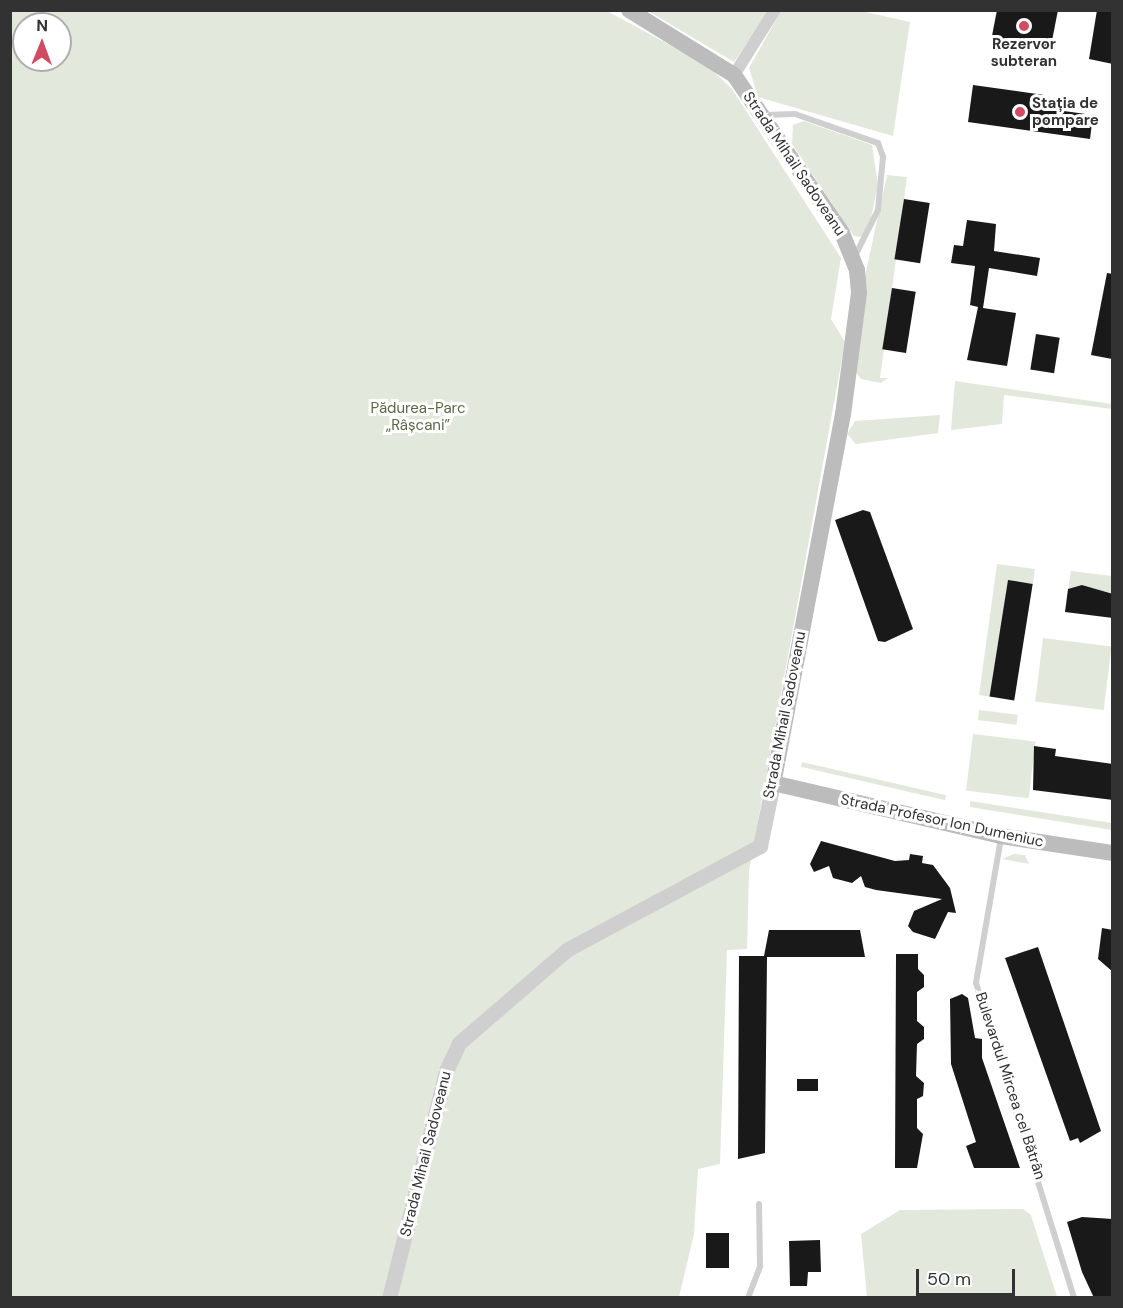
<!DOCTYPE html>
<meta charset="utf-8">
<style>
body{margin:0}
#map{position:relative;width:1123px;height:1308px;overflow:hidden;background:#fff;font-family:"DM Sans",sans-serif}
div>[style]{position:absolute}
.green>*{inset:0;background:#e3e8dc;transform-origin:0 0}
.building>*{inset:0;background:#191919;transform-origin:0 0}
.service>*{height:6px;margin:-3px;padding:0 3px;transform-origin:3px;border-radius:3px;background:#cfcfcf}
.minor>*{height:12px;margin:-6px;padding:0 6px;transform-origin:6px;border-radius:6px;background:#cfcfcf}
.tertiary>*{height:15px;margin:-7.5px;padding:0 7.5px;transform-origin:7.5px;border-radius:7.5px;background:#cfcfcf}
.secondary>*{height:16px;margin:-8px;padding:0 8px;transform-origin:8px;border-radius:8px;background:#bcbcbc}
.dots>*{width:16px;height:16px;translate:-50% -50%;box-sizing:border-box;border:3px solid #fff;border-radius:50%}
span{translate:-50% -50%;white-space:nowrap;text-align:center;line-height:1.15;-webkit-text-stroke:6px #fff;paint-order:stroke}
.poi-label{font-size:15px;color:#323232;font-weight:700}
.left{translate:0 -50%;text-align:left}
.street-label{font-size:15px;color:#323232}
.park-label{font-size:15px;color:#596944}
.frame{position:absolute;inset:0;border:12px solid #323232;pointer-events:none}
.north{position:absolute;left:12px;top:12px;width:60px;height:60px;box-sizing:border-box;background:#fff;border:2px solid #adadad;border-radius:50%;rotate:1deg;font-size:16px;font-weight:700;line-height:24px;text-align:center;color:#323232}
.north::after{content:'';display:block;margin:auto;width:21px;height:27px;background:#d14c63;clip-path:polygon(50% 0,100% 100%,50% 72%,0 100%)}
.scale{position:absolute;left:916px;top:1269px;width:99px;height:27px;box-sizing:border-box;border:3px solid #323232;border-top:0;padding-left:8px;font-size:18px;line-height:21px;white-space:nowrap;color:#323232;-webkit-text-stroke:4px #fff;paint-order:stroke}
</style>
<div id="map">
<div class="green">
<div style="clip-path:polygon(evenodd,10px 11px,607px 11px,707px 65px,732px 89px,841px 258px,831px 319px,845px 342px,749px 871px,747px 949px,727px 950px,720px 1164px,698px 1169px,694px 1234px,679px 1297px,11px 1297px,10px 11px,24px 24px,60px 24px,60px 60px,24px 60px,24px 24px)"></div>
<div style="clip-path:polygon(648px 11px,770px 11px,734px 62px)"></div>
<div style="clip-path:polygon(781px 11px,861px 11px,910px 22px,893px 136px,758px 97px,749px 68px)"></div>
<div style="clip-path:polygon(804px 121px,872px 145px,878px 185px,868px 232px,860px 237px,854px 236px,792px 144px,793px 125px)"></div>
<div style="clip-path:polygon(887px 175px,907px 177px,880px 378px,888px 378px,881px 383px,861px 379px,854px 370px,865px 276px)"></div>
<div style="clip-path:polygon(955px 381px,1112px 404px,1112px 409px,1004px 395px,1002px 424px,951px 430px)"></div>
<div style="clip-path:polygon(940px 415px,938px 433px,856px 444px,847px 434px,855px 421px)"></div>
<div style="clip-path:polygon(997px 564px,1035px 569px,1033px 584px,1008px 581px,992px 697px,979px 695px)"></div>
<div style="clip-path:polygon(1071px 571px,1112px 576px,1112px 594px,1083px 585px,1068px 589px)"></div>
<div style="left:1043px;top:638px;width:69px;height:64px;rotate:7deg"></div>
<div style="left:979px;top:710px;width:39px;height:10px;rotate:7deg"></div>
<div style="left:973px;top:734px;width:63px;height:57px;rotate:7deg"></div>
<div style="left:802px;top:762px;width:148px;height:5px;rotate:13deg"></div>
<div style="clip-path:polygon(970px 801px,1112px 823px,1112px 830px,970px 807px)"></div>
<div style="clip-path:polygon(1014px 854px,1025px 855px,1029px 864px,1002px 859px)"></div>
<div style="clip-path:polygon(1023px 1209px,1031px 1215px,1057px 1297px,867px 1297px,861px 1234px,900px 1210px)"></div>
</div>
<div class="building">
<div style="clip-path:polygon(997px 10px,1058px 10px,1050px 51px,991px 41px)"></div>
<div style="clip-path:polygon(1097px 10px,1113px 10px,1113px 64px,1089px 59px)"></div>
<div style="clip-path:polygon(973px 85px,1044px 95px,1042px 108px,1093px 115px,1090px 139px,968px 122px)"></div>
<div style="left:904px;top:199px;width:26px;height:61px;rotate:9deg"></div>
<div style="clip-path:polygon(967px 220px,996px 224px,994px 251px,1040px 258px,1037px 276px,989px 268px,983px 308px,1016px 313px,1007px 366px,967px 360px,978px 307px,970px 305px,975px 266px,951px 263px,954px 245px,963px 246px)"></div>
<div style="clip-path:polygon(1107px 273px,1113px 274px,1112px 359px,1091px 355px)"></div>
<div style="left:892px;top:288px;width:24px;height:62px;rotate:9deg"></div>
<div style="left:1036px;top:334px;width:24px;height:36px;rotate:9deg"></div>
<div style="clip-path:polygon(863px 510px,870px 512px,913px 629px,885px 642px,878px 641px,835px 520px)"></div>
<div style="left:1008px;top:580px;width:25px;height:118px;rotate:9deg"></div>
<div style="clip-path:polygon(1082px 585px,1113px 594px,1113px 618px,1065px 612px,1068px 589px)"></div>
<div style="clip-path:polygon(1034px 746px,1056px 749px,1055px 756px,1113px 764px,1113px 800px,1033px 790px)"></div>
<div style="clip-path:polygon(821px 841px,895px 861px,909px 860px,910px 854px,923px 856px,922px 863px,933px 865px,950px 888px,956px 913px,948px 912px,935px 939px,913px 932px,908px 926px,914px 911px,942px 899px,876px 890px,865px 887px,861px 876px,852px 883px,833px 878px,829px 866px,814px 872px,810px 864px)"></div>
<div style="clip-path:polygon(1102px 928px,1113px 930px,1113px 972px,1098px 959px)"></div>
<div style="clip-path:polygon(769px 930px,860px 930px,865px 957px,767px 957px,765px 1153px,738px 1159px,739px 956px,764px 956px)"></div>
<div style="clip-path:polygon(1038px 947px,1101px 1131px,1080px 1143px,1078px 1138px,1070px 1141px,1005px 958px)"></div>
<div style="clip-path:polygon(896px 954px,918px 954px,918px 969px,924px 975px,924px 987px,917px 992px,917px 1021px,924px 1027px,924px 1039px,917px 1044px,916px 1076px,924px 1083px,923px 1096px,917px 1099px,917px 1128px,923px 1134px,917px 1168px,895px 1168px)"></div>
<div style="clip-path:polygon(962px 994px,968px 998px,975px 1038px,982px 1039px,982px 1058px,1020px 1168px,974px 1168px,966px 1146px,976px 1142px,951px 1064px,950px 999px)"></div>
<div style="left:818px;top:1079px;width:12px;height:21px;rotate:90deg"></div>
<div style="clip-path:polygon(1082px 1217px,1113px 1219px,1113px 1298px,1094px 1298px,1082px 1272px,1067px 1222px)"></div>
<div style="left:706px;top:1233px;width:23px;height:35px"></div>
<div style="clip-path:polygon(820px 1240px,821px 1272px,808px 1272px,807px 1286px,790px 1286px,789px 1241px)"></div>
</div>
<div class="service">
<div style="left:764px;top:115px;width:31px;rotate:-2deg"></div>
<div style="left:795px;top:114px;width:88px;rotate:19.3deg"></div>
<div style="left:878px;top:143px;width:15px;rotate:70deg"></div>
<div style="left:883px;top:157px;width:53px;rotate:95.4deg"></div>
<div style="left:878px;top:210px;width:54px;rotate:116.6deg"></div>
<div style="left:1001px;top:838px;width:147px;rotate:99.8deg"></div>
<div style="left:976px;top:983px;width:330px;rotate:72.7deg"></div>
<div style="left:748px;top:1298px;width:34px;rotate:-69deg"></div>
<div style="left:760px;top:1266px;width:62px;rotate:-90.9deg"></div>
</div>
<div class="minor">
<div style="left:734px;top:75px;width:77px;rotate:-57.8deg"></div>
</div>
<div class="tertiary">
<div style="left:389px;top:1298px;width:234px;rotate:-75.9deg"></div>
<div style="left:446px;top:1071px;width:31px;rotate:-65deg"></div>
<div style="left:459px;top:1043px;width:144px;rotate:-40.8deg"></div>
<div style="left:568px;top:949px;width:218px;rotate:-28.2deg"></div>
<div style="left:760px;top:846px;width:64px;rotate:-78.3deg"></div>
</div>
<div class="secondary">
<div style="left:629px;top:10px;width:123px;rotate:31.8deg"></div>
<div style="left:734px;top:75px;width:191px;rotate:55.6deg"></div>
<div style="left:842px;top:233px;width:40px;rotate:68deg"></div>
<div style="left:857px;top:270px;width:23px;rotate:85deg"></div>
<div style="left:859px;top:293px;width:122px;rotate:97.5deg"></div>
<div style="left:843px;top:414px;width:376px;rotate:100.7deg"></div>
<div style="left:773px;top:783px;width:234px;rotate:13.1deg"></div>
<div style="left:1001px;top:836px;width:112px;rotate:8.7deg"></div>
</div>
<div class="dots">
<div style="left:1024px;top:26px;background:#d14c63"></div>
<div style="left:1020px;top:112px;background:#d14c63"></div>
</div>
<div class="poi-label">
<span style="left:1024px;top:53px">Rezervor<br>subteran</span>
<span class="left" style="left:1032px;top:112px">Stația de<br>pompare</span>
</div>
<div class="street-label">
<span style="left:794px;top:164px;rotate:56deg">Strada Mihail Sadoveanu</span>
<span style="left:785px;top:715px;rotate:-79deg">Strada Mihail Sadoveanu</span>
<span style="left:942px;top:821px;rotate:12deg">Strada Profesor Ion Dumeniuc</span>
<span style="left:1010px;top:1086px;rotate:72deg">Bulevardul Mircea cel Bătrân</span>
<span style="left:426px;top:1154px;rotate:-76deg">Strada Mihail Sadoveanu</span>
</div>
<div class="park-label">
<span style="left:418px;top:417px">Pădurea-Parc<br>„Râșcani”</span>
</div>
<div class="frame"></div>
<div class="north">N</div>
<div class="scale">50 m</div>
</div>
